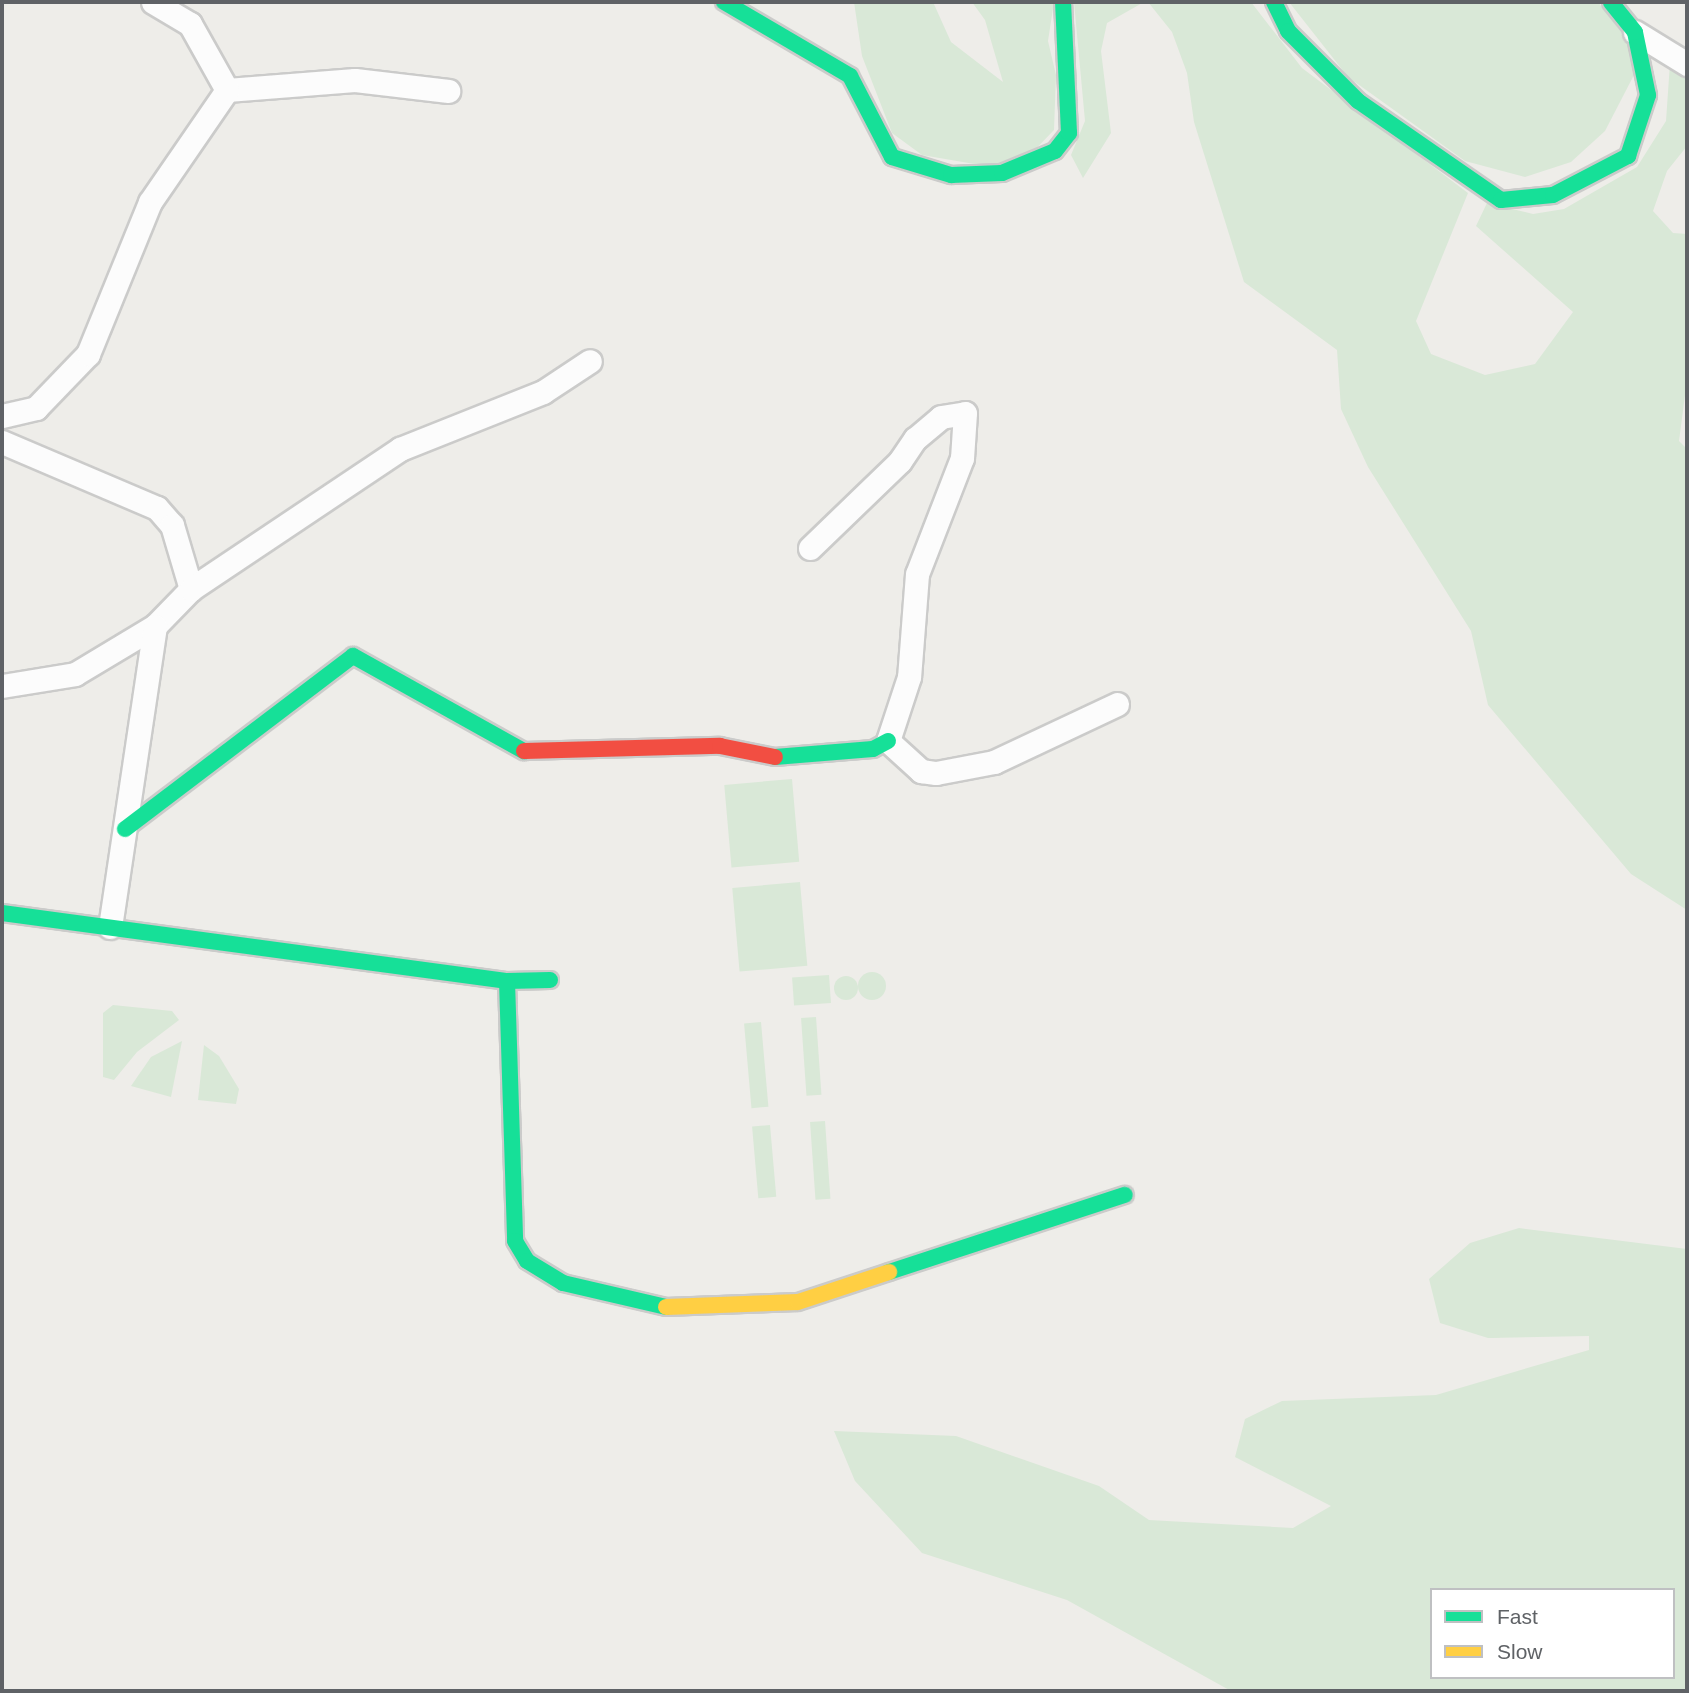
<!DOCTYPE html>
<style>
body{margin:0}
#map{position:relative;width:1689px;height:1693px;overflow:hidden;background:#eeede9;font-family:Arial,sans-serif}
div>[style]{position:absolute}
.green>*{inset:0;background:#d9e8d7;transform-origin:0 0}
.round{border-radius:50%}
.roads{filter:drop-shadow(2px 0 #cbcbca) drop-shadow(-2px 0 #cbcbca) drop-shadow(0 2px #cbcbca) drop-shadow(0 -2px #cbcbca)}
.street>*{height:23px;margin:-11.5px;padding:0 11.5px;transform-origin:11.5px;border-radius:11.5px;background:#fcfcfc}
.fast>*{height:16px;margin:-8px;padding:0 8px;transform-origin:8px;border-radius:8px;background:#16e098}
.slow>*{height:16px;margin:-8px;padding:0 8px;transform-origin:8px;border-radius:8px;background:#ffcf43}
.jam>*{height:16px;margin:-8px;padding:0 8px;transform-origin:8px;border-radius:8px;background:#f24e42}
span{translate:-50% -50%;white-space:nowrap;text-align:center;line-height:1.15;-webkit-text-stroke:5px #fff;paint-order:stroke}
.frame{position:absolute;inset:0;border:4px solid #5f6266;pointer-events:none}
.legend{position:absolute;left:1430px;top:1588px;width:245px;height:91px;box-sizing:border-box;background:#fff;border:2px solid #bfc0c2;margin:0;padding:9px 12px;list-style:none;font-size:21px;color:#5f6266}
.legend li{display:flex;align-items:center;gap:14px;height:35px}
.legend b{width:35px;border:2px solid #bfc0c2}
</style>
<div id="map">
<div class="green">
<div style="clip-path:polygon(854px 2px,933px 2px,951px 42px,1003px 82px,985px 20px,972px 2px,1054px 2px,1048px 41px,1056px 75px,1054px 130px,1026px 159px,986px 166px,922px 155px,892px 133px,862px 56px)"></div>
<div style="clip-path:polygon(1074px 2px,1144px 2px,1107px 23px,1101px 51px,1111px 133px,1083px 178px,1071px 155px,1085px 121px)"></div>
<div style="clip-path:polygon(1148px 2px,1251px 2px,1302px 68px,1468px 193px,1416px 321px,1431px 354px,1485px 375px,1535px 364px,1573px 312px,1476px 226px,1487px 203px,1533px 214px,1564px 209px,1637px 167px,1666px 121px,1670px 63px,1687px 73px,1687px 146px,1667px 171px,1653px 211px,1673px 233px,1687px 234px,1687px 380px,1679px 441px,1687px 449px,1687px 910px,1631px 874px,1488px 705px,1471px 631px,1368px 467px,1341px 409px,1337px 350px,1244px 282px,1194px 122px,1187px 73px,1172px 32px)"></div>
<div style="clip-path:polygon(1289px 2px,1598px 2px,1627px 39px,1635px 73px,1605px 131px,1571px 162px,1525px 177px,1465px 161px,1348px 77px)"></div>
<div style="left:792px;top:779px;width:83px;height:68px;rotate:85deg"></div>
<div style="left:800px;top:882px;width:84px;height:68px;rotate:85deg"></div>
<div class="round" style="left:858px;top:972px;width:28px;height:28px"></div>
<div style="left:829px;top:975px;width:28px;height:37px;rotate:86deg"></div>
<div class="round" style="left:834px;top:976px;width:24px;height:24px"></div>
<div style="clip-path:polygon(113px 1005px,172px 1011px,179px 1020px,137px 1052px,114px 1080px,103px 1077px,103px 1013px)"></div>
<div style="left:816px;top:1017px;width:78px;height:15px;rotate:86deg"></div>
<div style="left:761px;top:1022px;width:85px;height:17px;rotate:85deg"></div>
<div style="clip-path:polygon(182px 1041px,171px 1097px,131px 1086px,151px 1057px)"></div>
<div style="clip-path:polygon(204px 1045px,219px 1056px,239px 1089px,236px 1104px,198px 1100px)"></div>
<div style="left:825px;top:1121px;width:78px;height:15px;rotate:86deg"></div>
<div style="left:770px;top:1125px;width:72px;height:18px;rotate:85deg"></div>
<div style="clip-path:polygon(evenodd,1519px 1228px,1687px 1249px,1687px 1691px,1231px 1691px,1067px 1600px,922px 1553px,855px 1481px,834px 1431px,956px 1436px,1099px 1486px,1149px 1520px,1293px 1528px,1331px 1506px,1235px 1457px,1245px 1419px,1282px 1401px,1436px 1395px,1589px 1350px,1589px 1336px,1488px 1338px,1440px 1323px,1429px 1279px,1470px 1243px,1519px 1228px,1432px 1590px,1673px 1590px,1673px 1677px,1432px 1677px,1432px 1590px)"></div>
</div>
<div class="roads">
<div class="street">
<div style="left:1635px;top:32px;width:61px;rotate:31.6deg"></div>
<div style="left:227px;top:90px;width:128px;rotate:-4.5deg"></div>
<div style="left:355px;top:80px;width:94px;rotate:6.7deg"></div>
<div style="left:2px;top:416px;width:35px;rotate:-13deg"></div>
<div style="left:36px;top:408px;width:75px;rotate:-46.1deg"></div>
<div style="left:88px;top:354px;width:164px;rotate:-67.8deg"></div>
<div style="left:150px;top:202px;width:136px;rotate:-55.5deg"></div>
<div style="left:227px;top:90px;width:76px;rotate:-119.3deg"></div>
<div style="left:190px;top:24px;width:43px;rotate:-149.3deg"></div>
<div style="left:2px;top:442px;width:168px;rotate:23.1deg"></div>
<div style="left:157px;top:508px;width:23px;rotate:49deg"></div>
<div style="left:172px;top:525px;width:67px;rotate:73.5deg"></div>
<div style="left:810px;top:548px;width:125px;rotate:-44deg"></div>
<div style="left:900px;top:461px;width:27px;rotate:-56deg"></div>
<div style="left:915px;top:439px;width:34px;rotate:-40deg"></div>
<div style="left:941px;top:417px;width:24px;rotate:-9deg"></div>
<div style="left:965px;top:413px;width:45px;rotate:93.8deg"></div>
<div style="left:962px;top:458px;width:124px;rotate:111.2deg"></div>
<div style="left:917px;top:574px;width:103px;rotate:94.4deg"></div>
<div style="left:909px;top:677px;width:67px;rotate:108.2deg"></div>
<div style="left:888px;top:741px;width:45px;rotate:42.3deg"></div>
<div style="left:921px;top:771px;width:15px;rotate:8deg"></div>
<div style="left:936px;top:773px;width:59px;rotate:-10.7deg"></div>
<div style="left:994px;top:762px;width:136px;rotate:-25.2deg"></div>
<div style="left:2px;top:686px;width:74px;rotate:-9.3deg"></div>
<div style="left:75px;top:674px;width:93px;rotate:-31deg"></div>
<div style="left:155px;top:626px;width:52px;rotate:-45.8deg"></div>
<div style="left:191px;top:589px;width:252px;rotate:-33.8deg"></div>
<div style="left:400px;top:449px;width:154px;rotate:-21.7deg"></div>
<div style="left:543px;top:392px;width:56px;rotate:-33.4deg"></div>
<div style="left:110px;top:927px;width:304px;rotate:-81.5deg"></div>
</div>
<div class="fast">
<div style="left:724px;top:2px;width:146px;rotate:30.4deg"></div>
<div style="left:850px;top:76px;width:91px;rotate:62.6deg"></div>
<div style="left:892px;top:157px;width:62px;rotate:17deg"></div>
<div style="left:951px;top:175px;width:51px;rotate:-2.2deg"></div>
<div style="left:1002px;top:173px;width:57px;rotate:-22.5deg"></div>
<div style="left:1055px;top:151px;width:23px;rotate:-52deg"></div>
<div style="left:1069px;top:133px;width:131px;rotate:-92.6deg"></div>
<div style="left:1274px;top:2px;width:32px;rotate:64deg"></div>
<div style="left:1288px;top:31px;width:99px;rotate:45deg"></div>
<div style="left:1358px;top:101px;width:174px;rotate:34.7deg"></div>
<div style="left:1501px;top:200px;width:52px;rotate:-5.5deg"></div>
<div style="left:1553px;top:195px;width:85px;rotate:-27.5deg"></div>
<div style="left:1628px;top:156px;width:64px;rotate:-71.8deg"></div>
<div style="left:1648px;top:95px;width:64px;rotate:-101.7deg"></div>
<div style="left:1635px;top:32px;width:38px;rotate:-129deg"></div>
<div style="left:775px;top:757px;width:98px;rotate:-4.7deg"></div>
<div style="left:873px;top:749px;width:17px;rotate:-28deg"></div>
<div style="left:125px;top:829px;width:286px;rotate:-37.2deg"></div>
<div style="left:353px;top:656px;width:196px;rotate:29.1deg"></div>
<div style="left:2px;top:913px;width:510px;rotate:7.67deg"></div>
<div style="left:507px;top:981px;width:43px;rotate:-1.3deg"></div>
<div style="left:507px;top:981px;width:260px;rotate:88.2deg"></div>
<div style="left:515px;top:1241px;width:23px;rotate:59deg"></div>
<div style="left:527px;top:1261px;width:42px;rotate:31.4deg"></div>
<div style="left:563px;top:1283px;width:106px;rotate:13.1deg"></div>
<div style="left:889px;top:1272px;width:248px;rotate:-18.1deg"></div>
</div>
<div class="slow">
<div style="left:666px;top:1307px;width:132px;rotate:-2.2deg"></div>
<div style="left:798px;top:1302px;width:96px;rotate:-18.2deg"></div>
</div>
<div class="jam">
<div style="left:524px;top:751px;width:196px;rotate:-1.5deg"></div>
<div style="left:720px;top:746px;width:56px;rotate:11.3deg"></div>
</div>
</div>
<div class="frame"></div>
<ul class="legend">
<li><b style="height:9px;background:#16e098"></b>Fast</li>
<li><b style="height:9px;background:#ffcf43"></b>Slow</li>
</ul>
</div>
